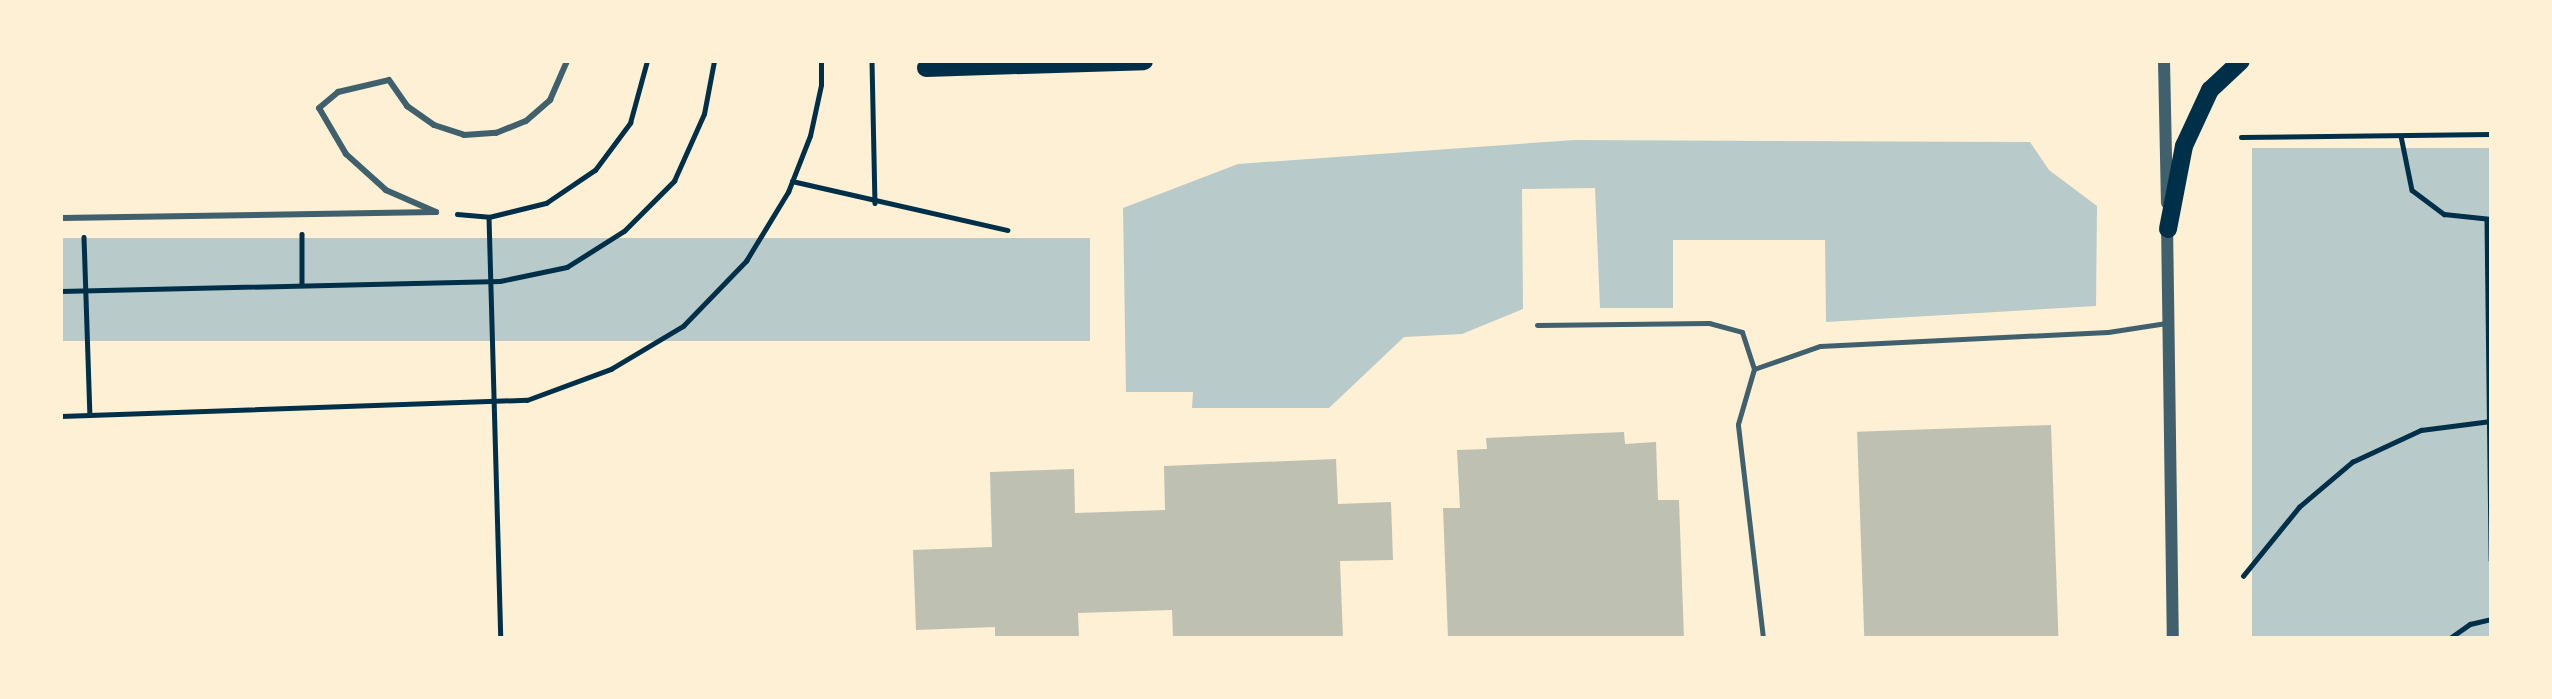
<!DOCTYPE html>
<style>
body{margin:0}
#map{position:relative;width:2552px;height:699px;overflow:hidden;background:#fdf0d5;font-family:Signika,sans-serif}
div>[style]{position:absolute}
.green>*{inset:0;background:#b9caca;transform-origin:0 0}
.building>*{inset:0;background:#bec0b2;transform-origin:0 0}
.path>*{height:4.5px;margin:-2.25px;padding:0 2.25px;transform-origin:2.25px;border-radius:2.25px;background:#003049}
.service>*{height:5px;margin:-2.5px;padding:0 2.5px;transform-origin:2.5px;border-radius:2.5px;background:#3f606c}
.pedestrian>*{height:6px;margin:-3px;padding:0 3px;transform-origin:3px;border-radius:3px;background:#3f606c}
.tertiary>*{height:12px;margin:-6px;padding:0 6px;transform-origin:6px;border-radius:6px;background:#3f606c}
.primary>*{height:18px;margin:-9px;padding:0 9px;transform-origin:9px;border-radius:9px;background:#003049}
span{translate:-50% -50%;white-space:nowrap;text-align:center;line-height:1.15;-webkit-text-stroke:5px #fdf0d5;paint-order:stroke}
.frame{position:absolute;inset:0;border:63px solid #fdf0d5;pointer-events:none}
</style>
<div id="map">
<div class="green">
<div style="clip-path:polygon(1574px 140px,2030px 142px,2049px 170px,2097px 206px,2096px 306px,1826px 322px,1825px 240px,1673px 240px,1673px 308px,1600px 308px,1595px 188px,1522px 189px,1523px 309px,1462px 334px,1404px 337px,1329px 408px,1192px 408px,1193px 392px,1126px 392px,1123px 208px,1238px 164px)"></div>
<div style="left:2491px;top:148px;width:490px;height:239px;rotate:90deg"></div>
<div style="left:1090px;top:238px;width:103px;height:1030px;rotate:90deg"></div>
</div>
<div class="building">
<div style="left:2051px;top:425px;width:213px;height:194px;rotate:88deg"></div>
<div style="clip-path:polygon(1624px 432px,1625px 444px,1656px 442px,1658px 500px,1679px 500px,1684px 638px,1448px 638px,1443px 508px,1460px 508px,1457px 450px,1487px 449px,1486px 438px)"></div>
<div style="clip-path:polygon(1336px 459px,1338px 504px,1391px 502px,1393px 560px,1340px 561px,1343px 638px,1173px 638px,1172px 610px,1078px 613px,1079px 638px,995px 638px,995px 627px,916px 630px,913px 550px,992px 547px,990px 472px,1074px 469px,1075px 513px,1165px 510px,1164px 466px)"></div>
</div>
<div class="path">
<div style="left:872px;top:61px;width:142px;rotate:88.8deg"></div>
<div style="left:2401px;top:136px;width:55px;rotate:78.5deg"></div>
<div style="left:2412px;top:190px;width:40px;rotate:37deg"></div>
<div style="left:2444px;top:214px;width:47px;rotate:6.1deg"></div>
<div style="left:2241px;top:137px;width:250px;rotate:-0.7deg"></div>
<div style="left:792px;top:181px;width:221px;rotate:12.8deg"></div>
<div style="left:457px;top:214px;width:32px;rotate:5deg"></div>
<div style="left:489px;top:217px;width:59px;rotate:-13.8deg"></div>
<div style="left:546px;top:203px;width:59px;rotate:-34deg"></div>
<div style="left:595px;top:170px;width:59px;rotate:-53.3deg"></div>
<div style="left:630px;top:123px;width:64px;rotate:-74.7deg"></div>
<div style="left:489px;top:217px;width:421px;rotate:88.4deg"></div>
<div style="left:2487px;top:220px;width:340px;rotate:89.3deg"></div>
<div style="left:302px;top:234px;width:51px;rotate:90deg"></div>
<div style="left:84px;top:237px;width:178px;rotate:88.1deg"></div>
<div style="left:61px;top:291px;width:439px;rotate:-1.3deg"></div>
<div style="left:500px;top:281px;width:68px;rotate:-11.8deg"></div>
<div style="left:567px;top:267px;width:67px;rotate:-32.3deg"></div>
<div style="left:624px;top:231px;width:71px;rotate:-45deg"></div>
<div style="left:674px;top:181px;width:73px;rotate:-65.9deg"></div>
<div style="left:704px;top:114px;width:54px;rotate:-79.3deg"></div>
<div style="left:61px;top:416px;width:466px;rotate:-2deg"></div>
<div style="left:527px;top:400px;width:90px;rotate:-20.3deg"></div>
<div style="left:611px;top:369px;width:84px;rotate:-30.8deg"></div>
<div style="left:683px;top:326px;width:91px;rotate:-45.9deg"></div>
<div style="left:746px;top:261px;width:81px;rotate:-58.7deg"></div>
<div style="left:788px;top:192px;width:60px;rotate:-68.6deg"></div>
<div style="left:810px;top:136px;width:52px;rotate:-77.8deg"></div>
<div style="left:821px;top:85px;width:24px;rotate:-90deg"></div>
<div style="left:2243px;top:576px;width:89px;rotate:-50.9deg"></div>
<div style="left:2299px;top:507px;width:70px;rotate:-40.3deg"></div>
<div style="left:2352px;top:462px;width:76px;rotate:-24.9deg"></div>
<div style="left:2421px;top:430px;width:70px;rotate:-7.4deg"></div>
<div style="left:2450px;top:638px;width:24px;rotate:-35deg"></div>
<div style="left:2470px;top:624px;width:22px;rotate:-13deg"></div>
</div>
<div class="service">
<div style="left:1537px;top:325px;width:172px;rotate:-0.7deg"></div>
<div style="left:1709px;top:323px;width:34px;rotate:15deg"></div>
<div style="left:1742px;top:332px;width:39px;rotate:72deg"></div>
<div style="left:1763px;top:638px;width:215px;rotate:-96.7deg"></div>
<div style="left:1738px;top:424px;width:57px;rotate:-73.8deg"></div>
<div style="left:1754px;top:369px;width:70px;rotate:-19.2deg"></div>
<div style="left:1820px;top:346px;width:288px;rotate:-2.8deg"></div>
<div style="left:2108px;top:332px;width:59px;rotate:-8.8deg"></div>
</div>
<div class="pedestrian">
<div style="left:61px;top:218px;width:375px;rotate:-0.9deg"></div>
<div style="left:436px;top:212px;width:55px;rotate:-156.3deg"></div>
<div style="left:386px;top:190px;width:54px;rotate:-138deg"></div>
<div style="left:346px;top:154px;width:53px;rotate:-120.4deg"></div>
<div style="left:319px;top:108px;width:25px;rotate:-40deg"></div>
<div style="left:338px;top:92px;width:52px;rotate:-13.2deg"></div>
<div style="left:389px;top:80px;width:32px;rotate:55deg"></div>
<div style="left:407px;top:106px;width:33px;rotate:35deg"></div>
<div style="left:434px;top:125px;width:32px;rotate:18deg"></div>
<div style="left:464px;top:135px;width:32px;rotate:-4deg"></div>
<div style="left:496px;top:133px;width:32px;rotate:-22deg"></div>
<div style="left:526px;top:121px;width:32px;rotate:-41deg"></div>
<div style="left:550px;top:100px;width:43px;rotate:-66.4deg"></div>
</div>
<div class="tertiary">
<div style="left:2164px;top:61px;width:142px;rotate:88.8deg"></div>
<div style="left:2167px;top:222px;width:416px;rotate:89.2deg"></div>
</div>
<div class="primary">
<div style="left:926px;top:68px;width:218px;rotate:-1.8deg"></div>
<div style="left:2168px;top:229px;width:85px;rotate:-79.1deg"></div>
<div style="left:2184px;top:146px;width:62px;rotate:-65.1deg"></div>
<div style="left:2210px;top:90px;width:42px;rotate:-43.1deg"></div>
</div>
<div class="frame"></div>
</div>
